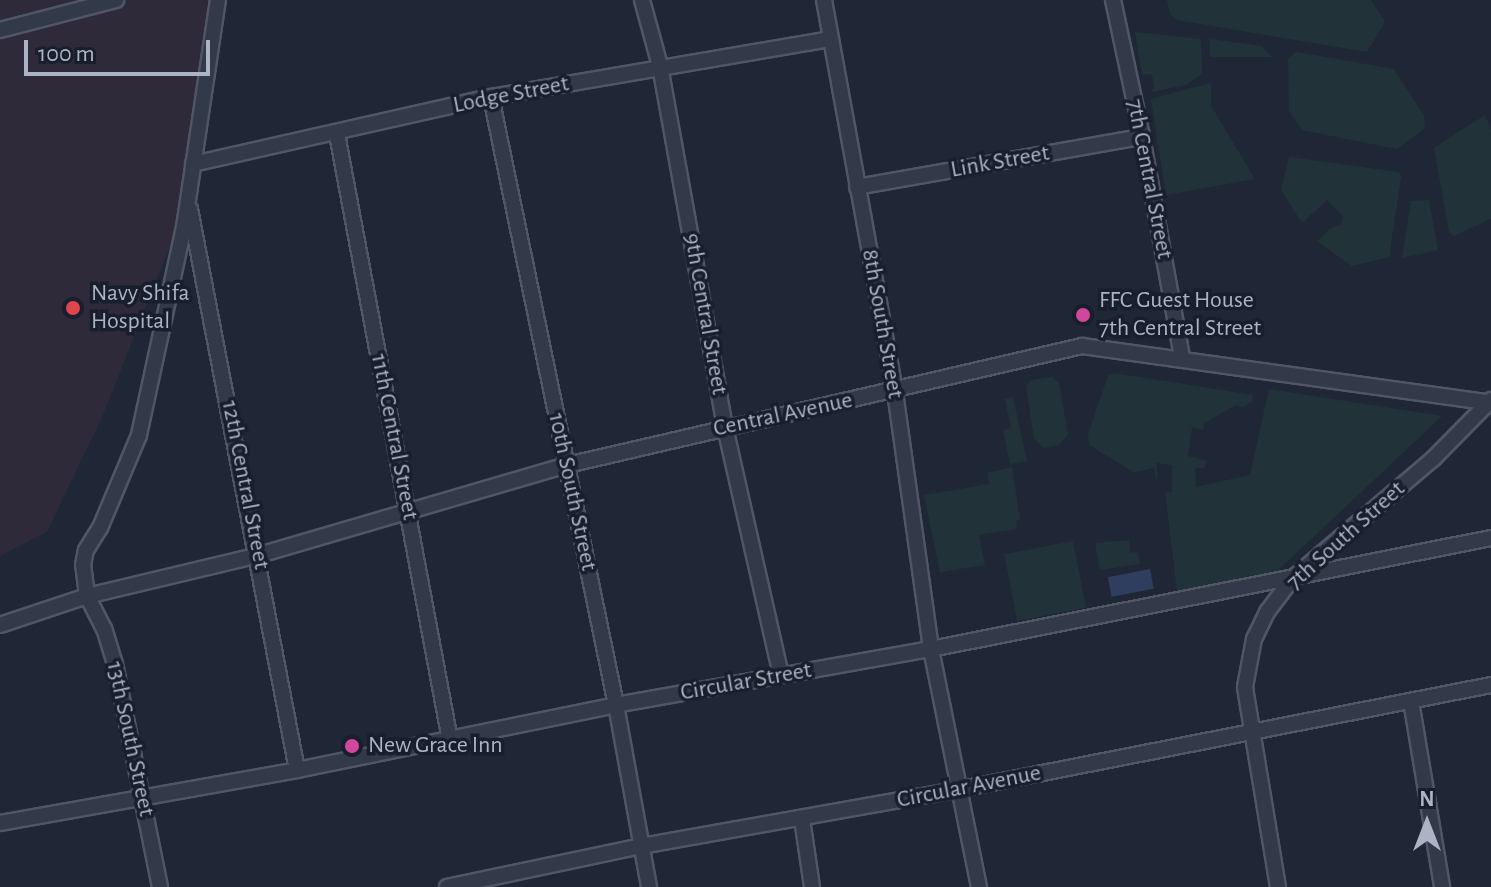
<!DOCTYPE html>
<style>
body{margin:0}
#map{position:relative;width:1491px;height:887px;overflow:hidden;background:#1f2737;font-family:"Alegreya Sans",sans-serif}
div>[style]{position:absolute}
.medical>*{inset:0;background:#2e2a39}
.green>*{inset:0;background:#213338;transform-origin:0 0}
.water>*{inset:0;background:#2f3e5e;transform-origin:0 0}
.roads{filter:drop-shadow(2px 0 #505666) drop-shadow(-2px 0 #505666) drop-shadow(0 2px #505666) drop-shadow(0 -2px #505666)}
.minor>*{height:14px;margin:-7px;padding:0 7px;transform-origin:7px;border-radius:7px;background:#323948}
.dots>*{width:22px;height:22px;translate:-50% -50%;box-sizing:border-box;border:4px solid #181e2c;border-radius:50%}
span{translate:-50% -50%;white-space:nowrap;text-align:center;line-height:1.15;-webkit-text-stroke:7px #181e2c;paint-order:stroke}
.street-label{font-size:24px;color:#acb3c5}
.poi-label{font-size:24px;color:#acb3c5}
.left{translate:0 -50%;text-align:left}
.north{position:absolute;left:1387px;top:783px;width:80px;height:80px;-webkit-text-stroke:6px #181e2c;paint-order:stroke;rotate:0deg;font-size:22px;font-weight:700;line-height:32px;text-align:center;color:#acb3c5}
.north::after{content:'';display:block;margin:auto;width:28px;height:36px;background:#acb3c5;clip-path:polygon(50% 0,100% 100%,50% 72%,0 100%)}
.scale{position:absolute;left:24px;top:40px;width:186px;height:36px;box-sizing:border-box;border:4px solid #acb3c5;border-top:0;padding-left:10px;font-size:24px;line-height:28px;white-space:nowrap;color:#acb3c5;-webkit-text-stroke:6px #181e2c;paint-order:stroke}
</style>
<div id="map">
<div class="medical">
<div style="clip-path:polygon(0 0,215px 0,188px 201px,103px 415px,47px 532px,0 556px)"></div>
</div>
<div class="green">
<div style="clip-path:polygon(1167px 0,1371px 0,1385px 22px,1367px 52px,1177px 20px,1170px 14px)"></div>
<div style="clip-path:polygon(1135px 32px,1201px 39px,1202px 74px,1186px 85px,1151px 92px,1154px 88px,1152px 74px,1142px 75px)"></div>
<div style="clip-path:polygon(1210px 39px,1262px 46px,1272px 57px,1210px 57px)"></div>
<div style="clip-path:polygon(1296px 52px,1394px 69px,1424px 116px,1425px 128px,1397px 149px,1302px 130px,1289px 111px,1288px 59px)"></div>
<div style="clip-path:polygon(1211px 83px,1211px 106px,1255px 179px,1166px 195px,1151px 99px)"></div>
<div style="clip-path:polygon(1485px 115px,1491px 130px,1491px 219px,1454px 236px,1449px 232px,1434px 148px)"></div>
<div style="clip-path:polygon(1289px 157px,1399px 172px,1401px 177px,1389px 257px,1352px 266px,1317px 241px,1331px 228px,1340px 225px,1344px 217px,1327px 200px,1302px 223px,1281px 190px)"></div>
<div style="clip-path:polygon(1429px 200px,1438px 250px,1402px 258px,1411px 201px)"></div>
<div style="clip-path:polygon(1114px 373px,1253px 395px,1252px 402px,1243px 407px,1236px 405px,1204px 423px,1203px 430px,1192px 427px,1188px 456px,1207px 461px,1204px 468px,1195px 468px,1196px 487px,1250px 475px,1269px 389px,1442px 416px,1275px 573px,1177px 591px,1165px 493px,1172px 491px,1172px 465px,1157px 463px,1157px 483px,1154px 468px,1134px 472px,1089px 445px,1088px 434px,1108px 376px)"></div>
<div style="clip-path:polygon(1052px 377px,1059px 383px,1068px 434px,1059px 445px,1043px 448px,1034px 438px,1026px 386px,1031px 380px)"></div>
<div style="clip-path:polygon(1013px 397px,1027px 461px,1010px 464px,1003px 430px,1011px 428px,1005px 399px)"></div>
<div style="clip-path:polygon(1012px 467px,1020px 519px,1016px 521px,1017px 529px,979px 535px,985px 565px,940px 572px,924px 495px,989px 484px,987px 473px)"></div>
<div style="clip-path:polygon(1129px 540px,1131px 553px,1138px 552px,1140px 564px,1100px 570px,1095px 543px)"></div>
<div style="left:1073px;top:541px;width:68px;height:70px;rotate:79deg"></div>
</div>
<div class="water">
<div style="left:1150px;top:569px;width:20px;height:43px;rotate:79deg"></div>
</div>
<div class="roads">
<div class="minor">
<div style="left:642px;top:0;width:68px;rotate:74.7deg"></div>
<div style="left:660px;top:66px;width:367px;rotate:79.8deg"></div>
<div style="left:725px;top:427px;width:254px;rotate:77.3deg"></div>
<div style="left:824px;top:0;width:398px;rotate:79.7deg"></div>
<div style="left:895px;top:392px;width:260px;rotate:82deg"></div>
<div style="left:931px;top:649px;width:243px;rotate:78.6deg"></div>
<div style="left:1113px;top:0;width:140px;rotate:78deg"></div>
<div style="left:1142px;top:137px;width:225px;rotate:79.7deg"></div>
<div style="left:0;top:30px;width:120px;rotate:-14.5deg"></div>
<div style="left:491px;top:97px;width:621px;rotate:78.38deg"></div>
<div style="left:616px;top:705px;width:185px;rotate:79.7deg"></div>
<div style="left:337px;top:134px;width:616px;rotate:79.44deg"></div>
<div style="left:193px;top:164px;width:305px;rotate:-12.7deg"></div>
<div style="left:491px;top:97px;width:344px;rotate:-9.7deg"></div>
<div style="left:857px;top:187px;width:289px;rotate:-10deg"></div>
<div style="left:190px;top:209px;width:571px;rotate:79.2deg"></div>
<div style="left:0;top:625px;width:92px;rotate:-18.4deg"></div>
<div style="left:87px;top:596px;width:177px;rotate:-13.4deg"></div>
<div style="left:259px;top:555px;width:321px;rotate:-16.3deg"></div>
<div style="left:567px;top:465px;width:529px;rotate:-13.01deg"></div>
<div style="left:1082px;top:346px;width:413px;rotate:7.9deg"></div>
<div style="left:1411px;top:701px;width:189px;rotate:80.5deg"></div>
<div style="left:802px;top:819px;width:69px;rotate:81.6deg"></div>
<div style="left:0;top:823px;width:302px;rotate:-10.1deg"></div>
<div style="left:297px;top:770px;width:326px;rotate:-11.5deg"></div>
<div style="left:616px;top:705px;width:320px;rotate:-10.1deg"></div>
<div style="left:931px;top:649px;width:571px;rotate:-11.21deg"></div>
<div style="left:160px;top:887px;width:227px;rotate:-101.4deg"></div>
<div style="left:115px;top:664px;width:37px;rotate:-107deg"></div>
<div style="left:104px;top:629px;width:37px;rotate:-117deg"></div>
<div style="left:87px;top:596px;width:31px;rotate:-97deg"></div>
<div style="left:83px;top:565px;width:15px;rotate:-79deg"></div>
<div style="left:86px;top:550px;width:26px;rotate:-58deg"></div>
<div style="left:100px;top:528px;width:101px;rotate:-67.2deg"></div>
<div style="left:139px;top:435px;width:213px;rotate:-77.8deg"></div>
<div style="left:184px;top:227px;width:230px;rotate:-81.5deg"></div>
<div style="left:447px;top:887px;width:199px;rotate:-11.9deg"></div>
<div style="left:642px;top:846px;width:324px;rotate:-10.1deg"></div>
<div style="left:961px;top:789px;width:540px;rotate:-11.1deg"></div>
<div style="left:1278px;top:887px;width:203px;rotate:-99.4deg"></div>
<div style="left:1245px;top:687px;width:49px;rotate:-79.4deg"></div>
<div style="left:1254px;top:639px;width:30px;rotate:-64deg"></div>
<div style="left:1267px;top:612px;width:43px;rotate:-52.6deg"></div>
<div style="left:1293px;top:578px;width:184px;rotate:-40.4deg"></div>
<div style="left:1433px;top:459px;width:83px;rotate:-45.5deg"></div>
</div>
</div>
<div class="dots">
<div style="left:73px;top:308px;background:#e0444e"></div>
<div style="left:1083px;top:315px;background:#d1479c"></div>
<div style="left:352px;top:746px;background:#d1479c"></div>
</div>
<div class="street-label">
<span style="left:511px;top:95px;rotate:-11deg">Lodge Street</span>
<span style="left:1000px;top:162px;rotate:-10deg">Link Street</span>
<span style="left:1149px;top:179px;rotate:79deg">7th Central Street</span>
<span style="left:705px;top:314px;rotate:80deg">9th Central Street</span>
<span style="left:882px;top:324px;rotate:80deg">8th South Street</span>
<span style="left:783px;top:415px;rotate:-12deg">Central Avenue</span>
<span style="left:394px;top:437px;rotate:79deg">11th Central Street</span>
<span style="left:245px;top:485px;rotate:79deg">12th Central Street</span>
<span style="left:572px;top:492px;rotate:78deg">10th South Street</span>
<span style="left:1346px;top:536px;rotate:-42deg">7th South Street</span>
<span style="left:746px;top:682px;rotate:-10deg">Circular Street</span>
<span style="left:130px;top:739px;rotate:78deg">13th South Street</span>
<span style="left:969px;top:787px;rotate:-11deg">Circular Avenue</span>
</div>
<div class="poi-label">
<span class="left" style="left:91px;top:308px">Navy Shifa<br>Hospital</span>
<span class="left" style="left:1099px;top:315px">FFC Guest House<br>7th Central Street</span>
<span class="left" style="left:368px;top:746px">New Grace Inn</span>
</div>
<div class="north">N</div>
<div class="scale">100 m</div>
</div>
